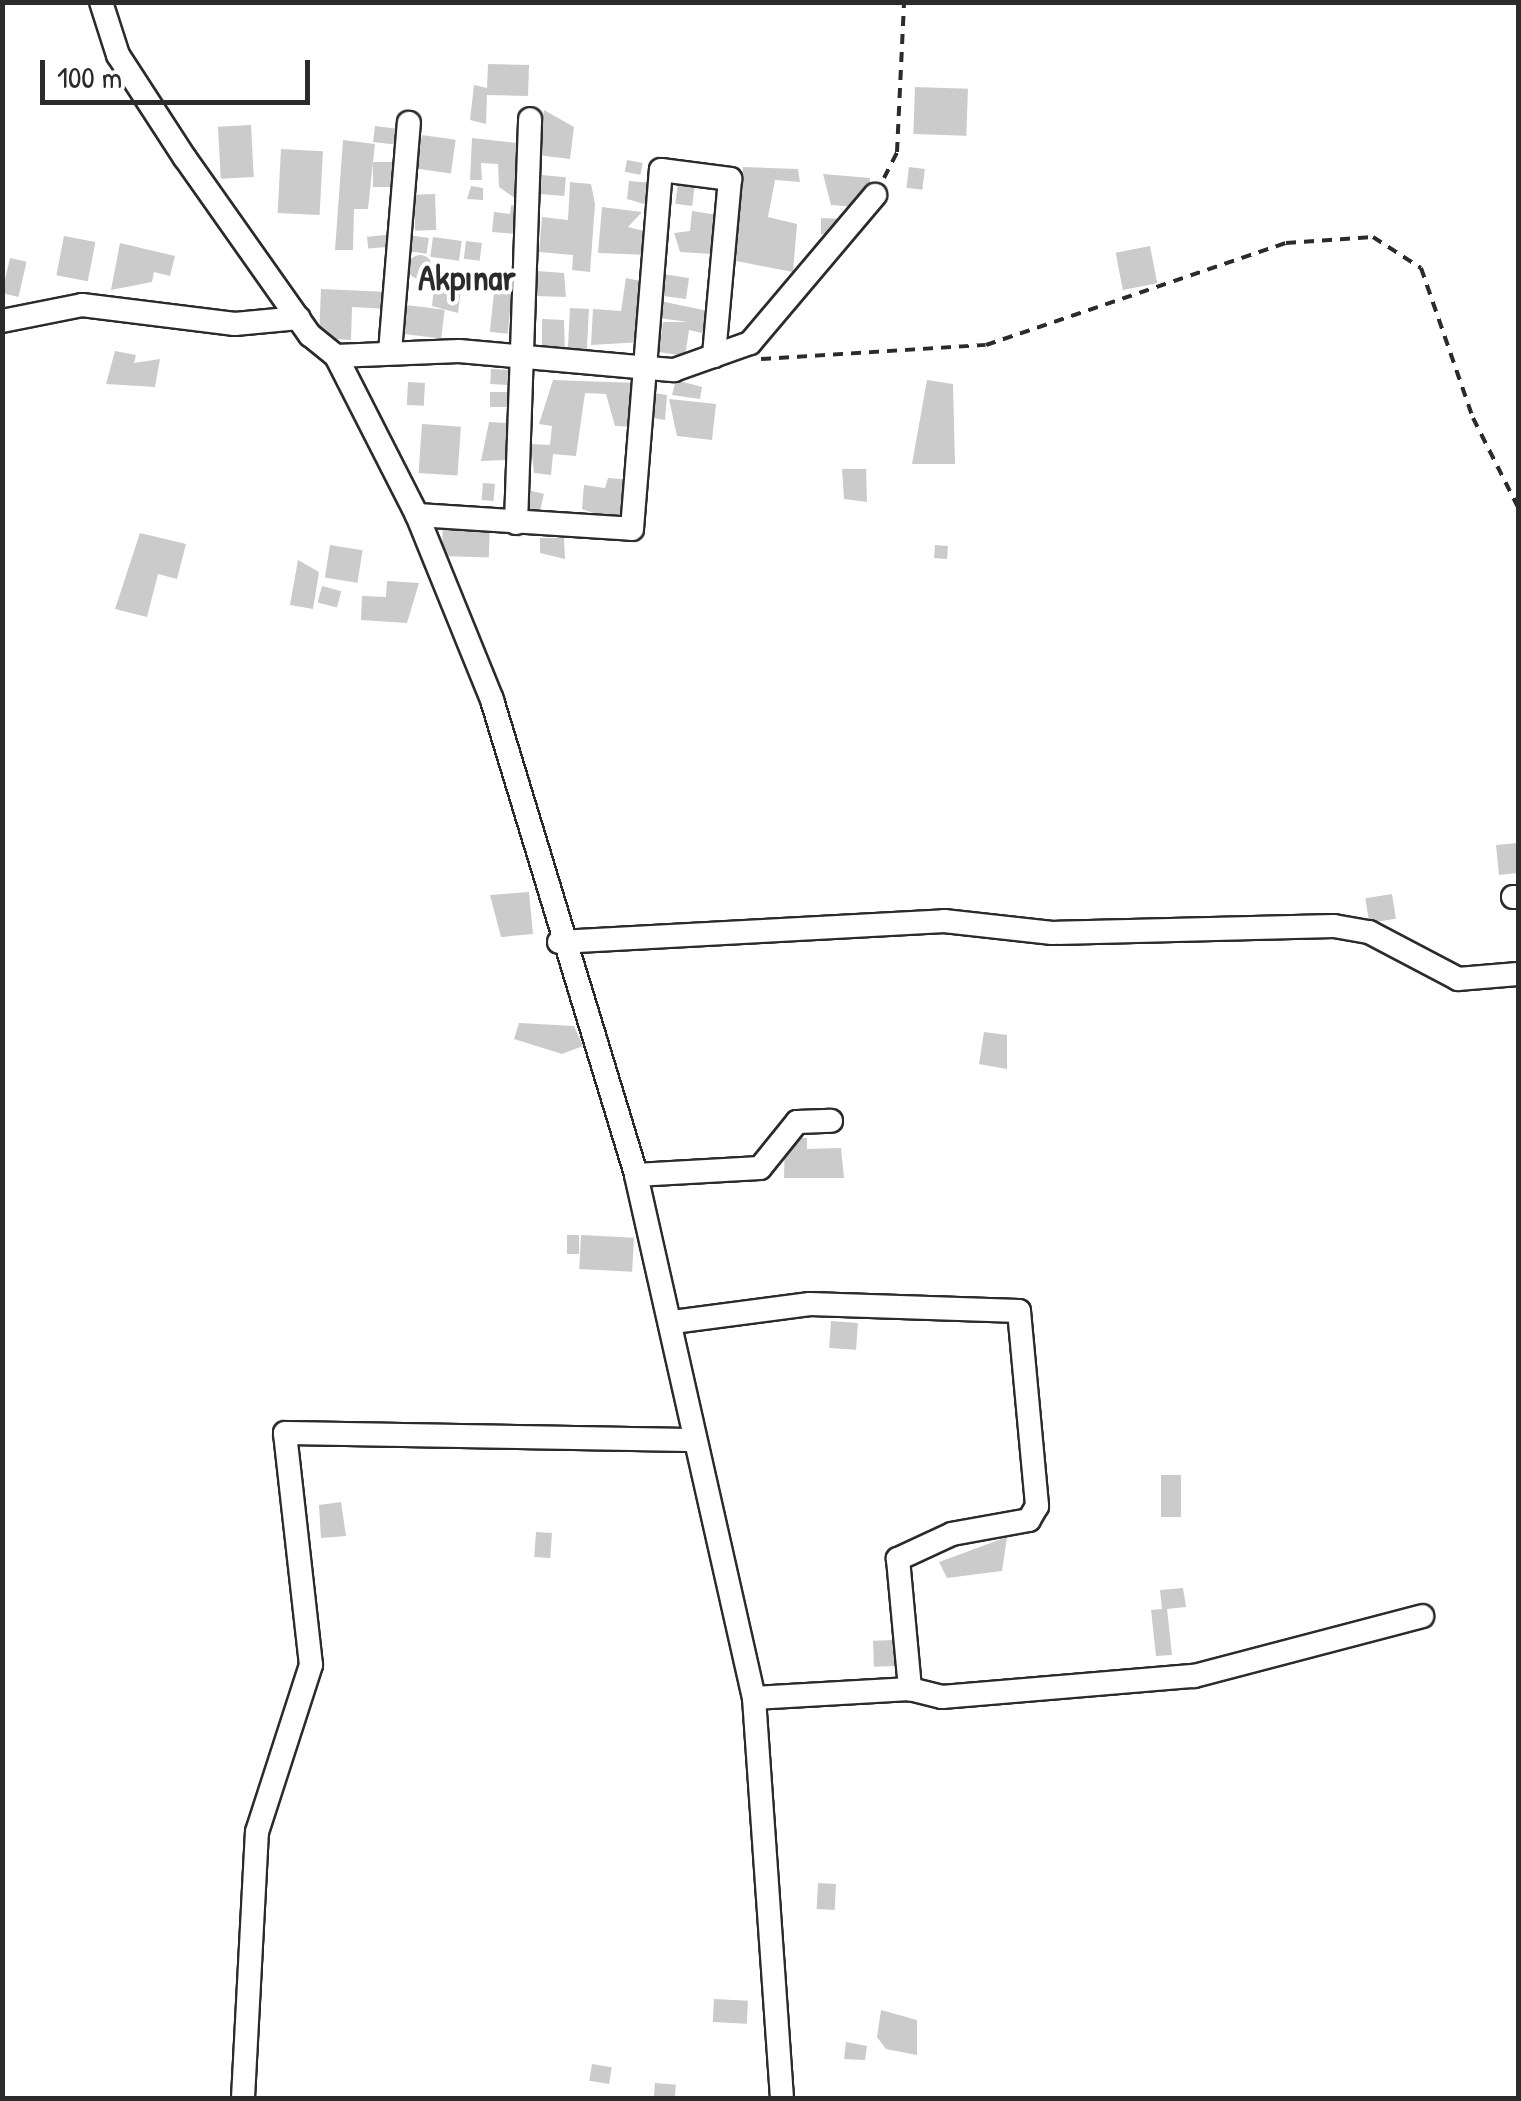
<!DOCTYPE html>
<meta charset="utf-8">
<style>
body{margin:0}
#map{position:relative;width:1521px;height:2101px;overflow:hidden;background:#fff;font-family:"Patrick Hand",sans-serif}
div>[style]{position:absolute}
.building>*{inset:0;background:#cbcbcb;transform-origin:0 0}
.round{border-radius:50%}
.path>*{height:4px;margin-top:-2px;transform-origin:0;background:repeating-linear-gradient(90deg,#2b2b2b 0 10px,transparent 0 18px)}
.roads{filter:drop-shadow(2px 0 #2b2b2b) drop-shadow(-2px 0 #2b2b2b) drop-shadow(0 2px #2b2b2b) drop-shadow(0 -2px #2b2b2b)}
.minor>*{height:22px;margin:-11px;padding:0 11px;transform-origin:11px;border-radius:11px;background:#fff}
span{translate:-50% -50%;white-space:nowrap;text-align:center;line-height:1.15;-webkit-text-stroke:8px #fff;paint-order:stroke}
.quarter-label{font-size:35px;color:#2b2b2b;font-weight:700}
.frame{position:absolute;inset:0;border:5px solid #2b2b2b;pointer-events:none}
.scale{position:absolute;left:40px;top:60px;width:270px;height:45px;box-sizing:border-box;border:5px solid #2b2b2b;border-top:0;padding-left:12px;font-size:30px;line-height:35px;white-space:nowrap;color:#2b2b2b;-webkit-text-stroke:8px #fff;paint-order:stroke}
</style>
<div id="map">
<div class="building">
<div style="clip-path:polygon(488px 64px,529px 65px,528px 96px,487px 95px,486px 124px,470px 120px,474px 85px,487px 88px)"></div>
<div style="left:915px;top:87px;width:53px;height:47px;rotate:2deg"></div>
<div style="clip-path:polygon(544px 110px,574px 127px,570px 159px,538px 155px)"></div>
<div style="left:251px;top:125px;width:52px;height:33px;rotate:87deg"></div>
<div style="left:375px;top:126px;width:24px;height:16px;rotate:7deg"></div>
<div style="left:422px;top:135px;width:34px;height:34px;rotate:8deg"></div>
<div style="clip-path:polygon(472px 138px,526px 144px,516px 199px,499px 187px,498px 164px,481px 163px,482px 180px,470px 180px)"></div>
<div style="clip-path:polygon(343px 140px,375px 144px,368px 209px,354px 209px,353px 250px,335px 250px)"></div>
<div style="left:281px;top:149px;width:42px;height:64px;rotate:3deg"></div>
<div style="left:627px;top:160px;width:16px;height:12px;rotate:11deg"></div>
<div style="left:373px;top:162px;width:25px;height:25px"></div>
<div style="clip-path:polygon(743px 167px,798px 169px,800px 182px,775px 180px,768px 217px,797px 224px,793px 272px,736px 261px)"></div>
<div style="left:909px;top:167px;width:16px;height:21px;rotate:7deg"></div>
<div style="clip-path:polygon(823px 174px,870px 178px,868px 208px,831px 205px)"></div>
<div style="left:541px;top:175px;width:25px;height:19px;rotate:5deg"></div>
<div style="clip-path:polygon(629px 181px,653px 183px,651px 206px,627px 199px)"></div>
<div style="clip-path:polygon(570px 182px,591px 184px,595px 204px,590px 272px,572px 270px,573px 255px,539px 252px,542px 217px,568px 220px)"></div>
<div style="left:678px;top:182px;width:17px;height:22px;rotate:7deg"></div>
<div style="clip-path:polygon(471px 186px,483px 188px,483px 200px,467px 199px)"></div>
<div style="left:435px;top:194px;width:36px;height:21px;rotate:88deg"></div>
<div style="clip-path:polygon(511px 205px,519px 206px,516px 234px,492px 232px,494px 212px,510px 214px)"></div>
<div style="clip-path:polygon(602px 207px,642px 212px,628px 227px,656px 234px,651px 255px,598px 253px)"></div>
<div style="clip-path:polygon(692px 211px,718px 215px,712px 254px,680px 252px,674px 233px,690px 231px)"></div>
<div style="clip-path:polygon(821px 218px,845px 219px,842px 237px,821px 234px)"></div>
<div style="left:386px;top:235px;width:12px;height:19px;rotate:85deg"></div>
<div style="left:408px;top:235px;width:21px;height:16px;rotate:8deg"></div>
<div style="left:64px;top:236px;width:32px;height:40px;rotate:11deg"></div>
<div style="left:433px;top:237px;width:29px;height:20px;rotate:8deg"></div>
<div style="left:466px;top:241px;width:16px;height:18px;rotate:7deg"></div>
<div style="clip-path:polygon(120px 243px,175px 256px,170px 276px,154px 272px,152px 282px,111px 290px)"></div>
<div style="left:1150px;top:246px;width:38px;height:35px;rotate:79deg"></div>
<div class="round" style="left:408px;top:255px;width:24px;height:24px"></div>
<div style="left:10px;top:258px;width:17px;height:36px;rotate:13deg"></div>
<div style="clip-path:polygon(537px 271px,564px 273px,566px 297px,536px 296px)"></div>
<div style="clip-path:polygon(663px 274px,689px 278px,686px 299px,663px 296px)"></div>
<div style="clip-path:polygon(626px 278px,650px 283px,642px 342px,591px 345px,593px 309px,621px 311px)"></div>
<div style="clip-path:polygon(434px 286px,461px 289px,458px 313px,432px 306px)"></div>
<div style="clip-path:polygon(321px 289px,389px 292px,388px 309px,352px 307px,351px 340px,319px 338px)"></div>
<div style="left:494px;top:292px;width:18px;height:40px;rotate:6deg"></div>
<div style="clip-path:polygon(660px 301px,713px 312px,702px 333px,689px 330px,685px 356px,659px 352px,663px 322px,688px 322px,659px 318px)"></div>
<div style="left:406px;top:305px;width:39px;height:29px;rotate:7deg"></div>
<div style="left:570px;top:308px;width:19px;height:45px;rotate:3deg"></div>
<div style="clip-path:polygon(542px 319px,564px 320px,565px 353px,542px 348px)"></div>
<div style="clip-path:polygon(115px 351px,136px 355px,134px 363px,160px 359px,155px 387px,106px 384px)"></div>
<div style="left:491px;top:369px;width:18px;height:15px;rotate:3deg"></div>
<div style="clip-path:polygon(553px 380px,637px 383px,636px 427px,615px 426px,606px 394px,585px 393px,576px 456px,553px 454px,551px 475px,534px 473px,531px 444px,550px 445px,552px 426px,539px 424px)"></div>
<div style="clip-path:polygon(676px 380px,702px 387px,700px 399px,672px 395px)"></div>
<div style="clip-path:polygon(927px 380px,953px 384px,955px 464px,912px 464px)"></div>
<div style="left:408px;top:382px;width:17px;height:23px;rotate:3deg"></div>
<div style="left:490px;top:392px;width:19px;height:15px"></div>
<div style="clip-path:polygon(654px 393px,667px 395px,665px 420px,653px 418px)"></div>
<div style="clip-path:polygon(669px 399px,716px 404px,712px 440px,677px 436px)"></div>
<div style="clip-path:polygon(489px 422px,507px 423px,506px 460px,481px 461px)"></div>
<div style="left:422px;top:424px;width:39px;height:49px;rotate:4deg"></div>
<div style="clip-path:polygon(842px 469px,866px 469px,867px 502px,844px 499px)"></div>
<div style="clip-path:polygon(608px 478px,634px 480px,629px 526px,582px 509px,584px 485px,605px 488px)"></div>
<div style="left:483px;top:483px;width:12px;height:17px;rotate:5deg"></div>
<div style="clip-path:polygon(528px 490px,544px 494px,540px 511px,528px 511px)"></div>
<div style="left:443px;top:522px;width:47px;height:34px;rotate:2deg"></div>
<div style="clip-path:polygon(140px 533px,186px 544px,177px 579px,158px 574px,147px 617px,115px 609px)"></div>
<div style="clip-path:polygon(540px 538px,564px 538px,565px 559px,540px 553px)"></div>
<div style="left:330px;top:545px;width:33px;height:33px;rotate:9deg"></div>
<div style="left:935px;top:545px;width:13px;height:13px;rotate:4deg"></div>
<div style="clip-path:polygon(298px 560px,319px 572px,313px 609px,290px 605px)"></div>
<div style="clip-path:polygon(387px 581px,419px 583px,407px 623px,361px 620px,362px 596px,386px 597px)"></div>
<div style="left:322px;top:586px;width:20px;height:17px;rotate:15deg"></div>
<div style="clip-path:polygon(1518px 843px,1518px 873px,1499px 875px,1496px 845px)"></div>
<div style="clip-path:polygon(529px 892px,533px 934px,501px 937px,490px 895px)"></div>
<div style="left:1392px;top:894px;width:25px;height:27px;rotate:81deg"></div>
<div style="clip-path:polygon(519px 1023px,574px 1026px,583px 1046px,562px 1054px,514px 1039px)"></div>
<div style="clip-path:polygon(984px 1032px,1007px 1035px,1007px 1069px,979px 1064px)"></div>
<div style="clip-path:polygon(785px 1137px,807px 1138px,807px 1149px,841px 1148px,844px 1178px,784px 1178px)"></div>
<div style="left:567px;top:1235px;width:12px;height:19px"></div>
<div style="left:581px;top:1235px;width:53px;height:34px;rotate:3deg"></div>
<div style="left:831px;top:1321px;width:27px;height:27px;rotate:4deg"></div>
<div style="left:1161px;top:1475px;width:20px;height:42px"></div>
<div style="clip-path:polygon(341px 1502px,346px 1536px,321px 1538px,319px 1505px)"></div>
<div style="left:536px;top:1532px;width:16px;height:25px;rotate:4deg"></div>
<div style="clip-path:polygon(1007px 1537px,1002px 1571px,947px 1578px,939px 1562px)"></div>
<div style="clip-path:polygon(1183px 1588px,1186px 1607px,1167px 1609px,1172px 1655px,1156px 1656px,1151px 1610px,1162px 1609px,1160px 1590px)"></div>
<div style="left:895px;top:1640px;width:26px;height:22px;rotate:88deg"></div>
<div style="left:818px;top:1883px;width:18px;height:26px;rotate:3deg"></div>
<div style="left:714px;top:1999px;width:34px;height:23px;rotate:3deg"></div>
<div style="clip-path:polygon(881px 2010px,917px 2020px,917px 2055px,886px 2049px,877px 2037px)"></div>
<div style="clip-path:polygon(846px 2042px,867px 2046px,865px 2060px,844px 2059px)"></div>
<div style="left:592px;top:2064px;width:20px;height:17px;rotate:9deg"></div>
<div style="left:655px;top:2083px;width:21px;height:15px;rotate:5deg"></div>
</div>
<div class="path">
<div style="left:884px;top:178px;width:29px;rotate:-63deg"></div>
<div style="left:897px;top:152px;width:150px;rotate:-87.3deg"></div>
<div style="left:761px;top:359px;width:225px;rotate:-3.6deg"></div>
<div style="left:986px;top:345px;width:317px;rotate:-18.8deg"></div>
<div style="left:1286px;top:243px;width:87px;rotate:-3.9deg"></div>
<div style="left:1373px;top:237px;width:57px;rotate:32.9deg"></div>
<div style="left:1421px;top:268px;width:159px;rotate:70.9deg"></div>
<div style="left:1473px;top:418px;width:100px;rotate:63.2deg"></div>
</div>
<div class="roads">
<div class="minor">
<div style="left:101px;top:2px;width:56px;rotate:72.2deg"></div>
<div style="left:118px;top:55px;width:123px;rotate:57deg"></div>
<div style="left:185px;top:158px;width:217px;rotate:54.8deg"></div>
<div style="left:310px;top:335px;width:33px;rotate:39deg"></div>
<div style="left:336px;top:356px;width:178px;rotate:63deg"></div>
<div style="left:417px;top:515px;width:200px;rotate:67.9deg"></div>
<div style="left:492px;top:700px;width:496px;rotate:73.1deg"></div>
<div style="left:636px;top:1175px;width:536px;rotate:77.29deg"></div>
<div style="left:754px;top:1698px;width:401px;rotate:86deg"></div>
<div style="left:2px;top:321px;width:82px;rotate:-11.3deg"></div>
<div style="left:82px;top:305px;width:154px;rotate:7.1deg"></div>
<div style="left:235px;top:324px;width:64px;rotate:-5.4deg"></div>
<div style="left:390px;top:352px;width:230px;rotate:-85.3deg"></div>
<div style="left:336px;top:356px;width:123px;rotate:-2.3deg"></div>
<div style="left:459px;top:351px;width:216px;rotate:5.1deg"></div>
<div style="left:674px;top:370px;width:81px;rotate:-19.6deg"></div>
<div style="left:750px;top:343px;width:194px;rotate:-49.8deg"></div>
<div style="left:417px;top:515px;width:215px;rotate:3.7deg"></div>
<div style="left:632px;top:529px;width:360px;rotate:-85.4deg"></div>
<div style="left:661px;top:170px;width:70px;rotate:7.4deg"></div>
<div style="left:730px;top:179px;width:178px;rotate:95.2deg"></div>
<div style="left:516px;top:523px;width:404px;rotate:-88deg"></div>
<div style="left:1513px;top:897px;width:5px"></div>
<div style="left:559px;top:942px;width:386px;rotate:-3.1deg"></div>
<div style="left:944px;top:921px;width:109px;rotate:6.3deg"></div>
<div style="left:1052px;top:933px;width:282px;rotate:-1.4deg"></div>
<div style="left:1334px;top:926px;width:36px;rotate:10deg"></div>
<div style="left:1369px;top:932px;width:101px;rotate:27.8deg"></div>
<div style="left:1458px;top:979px;width:60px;rotate:-4.8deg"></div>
<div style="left:636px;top:1175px;width:124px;rotate:-3.2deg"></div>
<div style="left:760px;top:1168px;width:59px;rotate:-51.2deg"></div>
<div style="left:797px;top:1122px;width:34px;rotate:-2deg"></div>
<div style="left:673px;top:1322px;width:138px;rotate:-7.5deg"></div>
<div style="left:810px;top:1304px;width:209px;rotate:1.9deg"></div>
<div style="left:1019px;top:1311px;width:196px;rotate:84.7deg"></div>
<div style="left:1037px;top:1506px;width:16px;rotate:120deg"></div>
<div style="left:1029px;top:1520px;width:78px;rotate:169.7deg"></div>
<div style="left:952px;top:1534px;width:60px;rotate:155.2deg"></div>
<div style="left:898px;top:1559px;width:131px;rotate:84.7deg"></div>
<div style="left:754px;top:1698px;width:156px;rotate:-3.3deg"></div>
<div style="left:910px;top:1689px;width:33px;rotate:14deg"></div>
<div style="left:942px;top:1697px;width:253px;rotate:-4.8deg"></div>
<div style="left:1194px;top:1676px;width:236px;rotate:-14.7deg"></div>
<div style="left:243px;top:2098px;width:266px;rotate:-87deg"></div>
<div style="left:257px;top:1832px;width:176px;rotate:-72.1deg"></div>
<div style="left:311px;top:1665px;width:233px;rotate:-96.4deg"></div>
<div style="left:285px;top:1433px;width:407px;rotate:1deg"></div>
</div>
</div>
<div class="quarter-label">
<span style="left:467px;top:278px">Akpınar</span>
</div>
<div class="frame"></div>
<div class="scale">100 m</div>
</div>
